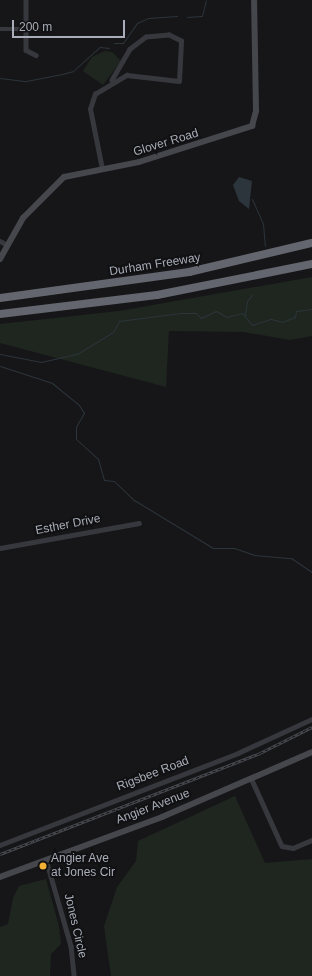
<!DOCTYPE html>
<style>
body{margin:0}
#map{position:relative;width:312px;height:976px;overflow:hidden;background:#161618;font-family:Helvetica,sans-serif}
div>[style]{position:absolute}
.green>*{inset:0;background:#1e261f}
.water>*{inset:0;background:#2c353c}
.stream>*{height:1px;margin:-0.5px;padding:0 0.5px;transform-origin:0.5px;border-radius:0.5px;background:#2c353c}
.street>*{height:4.5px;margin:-2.25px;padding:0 2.25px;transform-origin:2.25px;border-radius:2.25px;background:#37383d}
.secondary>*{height:6px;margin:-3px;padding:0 3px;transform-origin:3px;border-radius:3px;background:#45474d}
.highway>*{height:8px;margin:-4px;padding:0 4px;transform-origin:4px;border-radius:4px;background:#63666e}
.rail>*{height:2.5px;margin-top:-1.25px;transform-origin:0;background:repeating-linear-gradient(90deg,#111113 0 3px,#4a4c52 0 6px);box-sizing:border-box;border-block:1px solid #4a4c52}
.dots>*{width:11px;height:11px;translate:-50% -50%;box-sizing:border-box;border:2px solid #111113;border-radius:50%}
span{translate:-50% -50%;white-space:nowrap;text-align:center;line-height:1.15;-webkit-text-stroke:4px #111113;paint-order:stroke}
.street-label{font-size:12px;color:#a8adb8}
.poi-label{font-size:12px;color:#a8adb8}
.left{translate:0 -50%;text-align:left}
.scale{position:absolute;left:12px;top:20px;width:113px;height:18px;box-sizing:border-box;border:2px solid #a8adb8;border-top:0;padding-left:5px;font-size:12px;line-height:14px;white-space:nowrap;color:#a8adb8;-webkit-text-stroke:3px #111113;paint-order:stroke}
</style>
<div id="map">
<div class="green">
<div style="clip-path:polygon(105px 51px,112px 52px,121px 61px,103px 85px,83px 71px,92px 57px)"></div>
<div style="clip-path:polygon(312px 277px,312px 336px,290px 340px,243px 332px,169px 331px,166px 387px,0 343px,0 324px,119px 311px)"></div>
<div style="clip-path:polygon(235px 796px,265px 863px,312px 859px,312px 976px,111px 976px,104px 926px,117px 887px,136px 861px,138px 841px)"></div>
<div style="clip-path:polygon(46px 879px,59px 926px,61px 944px,51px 954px,50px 976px,0 976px,0 927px,8px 924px,13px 898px,19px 886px)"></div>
</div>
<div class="water">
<div style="clip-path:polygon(239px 177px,252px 181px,249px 209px,239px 201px,233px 185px)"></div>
</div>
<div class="stream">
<div style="left:187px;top:17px;width:15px;rotate:-4deg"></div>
<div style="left:202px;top:16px;width:16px;rotate:-76deg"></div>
<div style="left:114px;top:43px;width:9px"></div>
<div style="left:123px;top:43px;width:24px;rotate:-55deg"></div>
<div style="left:137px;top:23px;width:12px;rotate:-24deg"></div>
<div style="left:148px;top:18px;width:29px;rotate:-4deg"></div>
<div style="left:0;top:78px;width:26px;rotate:7deg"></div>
<div style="left:26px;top:81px;width:37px;rotate:-11deg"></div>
<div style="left:62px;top:74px;width:11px;rotate:-15deg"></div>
<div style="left:73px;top:71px;width:36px;rotate:-42deg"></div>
<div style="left:100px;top:47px;width:9px;rotate:6deg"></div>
<div style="left:252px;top:199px;width:27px;rotate:66deg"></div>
<div style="left:263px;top:224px;width:22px;rotate:85deg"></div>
<div style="left:245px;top:315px;width:14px;rotate:-82deg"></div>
<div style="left:247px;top:301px;width:8px;rotate:-50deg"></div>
<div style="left:0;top:354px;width:42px;rotate:11deg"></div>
<div style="left:41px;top:362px;width:37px;rotate:-13deg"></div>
<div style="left:77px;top:354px;width:42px;rotate:-31.4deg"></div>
<div style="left:113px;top:332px;width:13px;rotate:-61deg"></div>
<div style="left:119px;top:321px;width:62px;rotate:-7.5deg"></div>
<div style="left:180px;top:313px;width:16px"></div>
<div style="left:196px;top:313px;width:7px;rotate:45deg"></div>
<div style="left:201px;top:318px;width:17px;rotate:-25deg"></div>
<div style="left:216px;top:311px;width:13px;rotate:29deg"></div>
<div style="left:227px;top:317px;width:16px;rotate:-15deg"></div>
<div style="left:242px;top:313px;width:16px;rotate:50deg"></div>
<div style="left:252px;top:325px;width:20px;rotate:-18deg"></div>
<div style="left:271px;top:319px;width:11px;rotate:15deg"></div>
<div style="left:282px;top:322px;width:14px;rotate:-21deg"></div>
<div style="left:295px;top:317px;width:6px;rotate:-81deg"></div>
<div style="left:296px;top:311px;width:16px;rotate:-7deg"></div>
<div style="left:0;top:366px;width:55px;rotate:18.1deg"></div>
<div style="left:52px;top:383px;width:35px;rotate:39deg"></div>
<div style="left:79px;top:405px;width:9px;rotate:58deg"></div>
<div style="left:84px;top:413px;width:16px;rotate:120deg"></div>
<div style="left:76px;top:427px;width:12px;rotate:90deg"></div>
<div style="left:76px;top:439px;width:30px;rotate:42deg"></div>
<div style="left:98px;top:459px;width:22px;rotate:74deg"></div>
<div style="left:104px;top:480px;width:10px;rotate:6deg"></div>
<div style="left:114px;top:481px;width:28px;rotate:44deg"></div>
<div style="left:134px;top:500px;width:92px;rotate:31.3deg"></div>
<div style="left:213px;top:548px;width:21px"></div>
<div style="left:234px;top:548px;width:21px;rotate:19deg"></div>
<div style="left:254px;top:555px;width:37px;rotate:5deg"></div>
<div style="left:291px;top:558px;width:25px;rotate:34deg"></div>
</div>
<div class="street">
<div style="left:26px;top:0;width:50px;rotate:90deg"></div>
<div style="left:26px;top:50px;width:11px;rotate:27deg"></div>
<div style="left:0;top:29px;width:27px"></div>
<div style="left:102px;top:169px;width:61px;rotate:-101.3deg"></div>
<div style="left:90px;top:109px;width:16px;rotate:-72deg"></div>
<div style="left:95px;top:94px;width:37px;rotate:-31deg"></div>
<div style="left:127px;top:75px;width:52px;rotate:6.6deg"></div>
<div style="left:179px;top:81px;width:40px;rotate:-87.1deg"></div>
<div style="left:181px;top:41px;width:13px;rotate:-153deg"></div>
<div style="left:169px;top:35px;width:23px;rotate:175deg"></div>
<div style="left:146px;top:37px;width:20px;rotate:143deg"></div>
<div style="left:130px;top:49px;width:36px;rotate:120deg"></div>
<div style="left:0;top:241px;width:7px;rotate:27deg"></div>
<div style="left:0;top:548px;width:141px;rotate:-10.2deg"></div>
<div style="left:252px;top:780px;width:72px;rotate:65.6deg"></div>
<div style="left:282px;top:846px;width:11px;rotate:10deg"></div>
<div style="left:293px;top:848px;width:21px;rotate:-23deg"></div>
<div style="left:0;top:845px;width:255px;rotate:-21.1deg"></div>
<div style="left:238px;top:753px;width:81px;rotate:-24.7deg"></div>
<div style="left:46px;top:859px;width:91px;rotate:74deg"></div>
<div style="left:71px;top:946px;width:30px;rotate:84deg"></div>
</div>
<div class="secondary">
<div style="left:0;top:259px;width:47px;rotate:-60.7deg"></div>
<div style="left:23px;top:218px;width:58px;rotate:-45deg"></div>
<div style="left:64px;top:177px;width:76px;rotate:-11.3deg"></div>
<div style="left:139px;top:162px;width:119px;rotate:-17.7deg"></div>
<div style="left:252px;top:126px;width:16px;rotate:-75deg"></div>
<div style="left:256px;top:111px;width:111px;rotate:-91deg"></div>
<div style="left:0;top:877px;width:173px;rotate:-20.3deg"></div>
<div style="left:162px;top:817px;width:163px;rotate:-23.4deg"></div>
</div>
<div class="highway">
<div style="left:0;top:298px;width:191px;rotate:-7.8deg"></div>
<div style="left:189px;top:272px;width:126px;rotate:-13.3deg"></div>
<div style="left:0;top:314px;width:158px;rotate:-6.9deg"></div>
<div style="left:157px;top:295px;width:158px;rotate:-11.3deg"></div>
</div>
<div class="rail">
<div style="left:0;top:854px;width:279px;rotate:-21.2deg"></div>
<div style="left:260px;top:753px;width:58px;rotate:-26.6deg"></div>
</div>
<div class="dots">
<div style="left:43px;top:866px;background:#f2b134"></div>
</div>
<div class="street-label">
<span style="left:166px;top:143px;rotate:-17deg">Glover Road</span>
<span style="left:155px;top:265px;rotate:-9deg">Durham Freeway</span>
<span style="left:68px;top:525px;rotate:-11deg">Esther Drive</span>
<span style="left:153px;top:774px;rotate:-21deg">Rigsbee Road</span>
<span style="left:153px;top:807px;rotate:-21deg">Angier Avenue</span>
<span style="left:75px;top:926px;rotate:77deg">Jones Circle</span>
</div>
<div class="poi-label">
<span class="left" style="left:51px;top:866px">Angier Ave<br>at Jones Cir</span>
</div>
<div class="scale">200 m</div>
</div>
